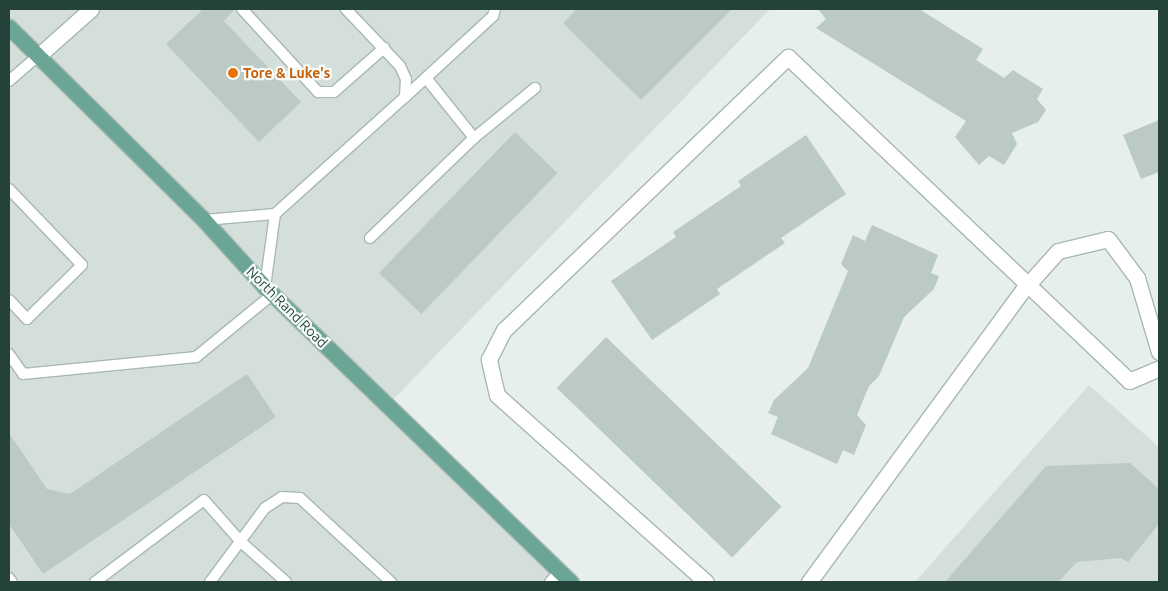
<!DOCTYPE html>
<style>
body{margin:0}
#map{position:relative;width:1168px;height:591px;overflow:hidden;background:#e6efeb;font-family:Ubuntu,sans-serif}
div>[style]{position:absolute}
.built>*{inset:0;background:#d4dfda}
.building>*{inset:0;background:#bbcac4;transform-origin:0 0}
.roads{filter:drop-shadow(1px 0 #a8b8b2) drop-shadow(-1px 0 #a8b8b2) drop-shadow(0 1px #a8b8b2) drop-shadow(0 -1px #a8b8b2)}
.service>*{height:10px;margin:-5px;padding:0 5px;transform-origin:5px;border-radius:5px;background:#fff}
.minor>*{height:15px;margin:-7.5px;padding:0 7.5px;transform-origin:7.5px;border-radius:7.5px;background:#fff}
.primary>*{height:15px;margin:-7.5px;padding:0 7.5px;transform-origin:7.5px;border-radius:7.5px;background:#6aa596}
.dots>*{width:14px;height:14px;translate:-50% -50%;box-sizing:border-box;border:2px solid #f7fbf9;border-radius:50%}
span{translate:-50% -50%;white-space:nowrap;text-align:center;line-height:1.15;-webkit-text-stroke:4.5px #f7fbf9;paint-order:stroke}
.food-label{font-size:14px;color:#c56008;font-weight:700}
.left{translate:0 -50%;text-align:left}
.street-label{font-size:14px;color:#24423a}
.frame{position:absolute;inset:0;border:10px solid #24423a;pointer-events:none}
</style>
<div id="map">
<div class="built">
<div style="clip-path:polygon(9px 9px,770px 9px,387px 406px,571px 582px,9px 582px)"></div>
<div style="clip-path:polygon(1089px 385px,1159px 447px,1159px 582px,915px 582px)"></div>
</div>
<div class="building">
<div style="clip-path:polygon(203px 9px,235px 9px,224px 21px,301px 102px,259px 142px,166px 44px)"></div>
<div style="clip-path:polygon(577px 9px,732px 9px,641px 100px,563px 23px)"></div>
<div style="clip-path:polygon(818px 9px,919px 9px,983px 49px,976px 60px,1004px 78px,1013px 70px,1043px 89px,1037px 99px,1046px 110px,1038px 122px,1012px 133px,1017px 144px,1004px 165px,989px 156px,979px 165px,955px 137px,966px 121px,816px 28px,826px 19px)"></div>
<div style="clip-path:polygon(1159px 120px,1159px 172px,1141px 179px,1123px 135px)"></div>
<div style="left:515px;top:132px;width:59px;height:196px;rotate:44deg"></div>
<div style="clip-path:polygon(806px 135px,846px 194px,781px 238px,785px 243px,717px 289px,720px 294px,652px 340px,611px 281px,676px 237px,673px 232px,741px 186px,738px 181px)"></div>
<div style="clip-path:polygon(872px 225px,938px 255px,931px 273px,939px 276px,934px 289px,904px 317px,879px 376px,869px 386px,857px 415px,866px 425px,854px 455px,843px 450px,837px 464px,771px 434px,778px 417px,768px 413px,774px 400px,808px 368px,848px 271px,841px 264px,853px 235px,865px 241px)"></div>
<div style="left:606px;top:337px;width:244px;height:71px;rotate:44deg"></div>
<div style="clip-path:polygon(247px 374px,276px 417px,43px 574px,9px 524px,9px 433px,47px 489px,70px 494px)"></div>
<div style="clip-path:polygon(1130px 463px,1159px 489px,1159px 524px,1128px 562px,1121px 558px,1077px 562px,1058px 582px,945px 582px,1046px 466px)"></div>
</div>
<div class="roads">
<div class="service">
<div style="left:242px;top:9px;width:113px;rotate:47.5deg"></div>
<div style="left:318px;top:92px;width:16px"></div>
<div style="left:334px;top:92px;width:67px;rotate:-41.3deg"></div>
<div style="left:426px;top:78px;width:77px;rotate:51.3deg"></div>
<div style="left:9px;top:81px;width:37px;rotate:-41deg"></div>
<div style="left:405px;top:97px;width:120px;rotate:-42.6deg"></div>
<div style="left:493px;top:16px;width:7px;rotate:-74deg"></div>
<div style="left:9px;top:189px;width:105px;rotate:46.2deg"></div>
<div style="left:82px;top:265px;width:77px;rotate:135.5deg"></div>
<div style="left:27px;top:319px;width:26px;rotate:-133deg"></div>
<div style="left:204px;top:220px;width:71px;rotate:-4.8deg"></div>
<div style="left:370px;top:238px;width:144px;rotate:-43.9deg"></div>
<div style="left:474px;top:138px;width:79px;rotate:-39.3deg"></div>
<div style="left:265px;top:287px;width:74px;rotate:-82.2deg"></div>
<div style="left:275px;top:214px;width:175px;rotate:-42deg"></div>
<div style="left:405px;top:97px;width:18px;rotate:-87deg"></div>
<div style="left:406px;top:79px;width:14px;rotate:-115deg"></div>
<div style="left:400px;top:66px;width:79px;rotate:-133.5deg"></div>
<div style="left:9px;top:354px;width:24px;rotate:55deg"></div>
<div style="left:23px;top:374px;width:174px;rotate:-5.6deg"></div>
<div style="left:196px;top:357px;width:99px;rotate:-39.3deg"></div>
<div style="left:9px;top:578px;width:5px;rotate:53deg"></div>
<div style="left:95px;top:582px;width:136px;rotate:-37deg"></div>
<div style="left:204px;top:500px;width:56px;rotate:48.6deg"></div>
<div style="left:241px;top:542px;width:60px;rotate:41.6deg"></div>
<div style="left:210px;top:582px;width:92px;rotate:-53.4deg"></div>
<div style="left:265px;top:508px;width:20px;rotate:-33deg"></div>
<div style="left:282px;top:497px;width:18px;rotate:3deg"></div>
<div style="left:300px;top:498px;width:124px;rotate:42.7deg"></div>
<div style="left:550px;top:582px;width:13px;rotate:-48deg"></div>
</div>
<div class="minor">
<div style="left:37px;top:57px;width:72px;rotate:-41.6deg"></div>
<div style="left:706px;top:582px;width:280px;rotate:-138.2deg"></div>
<div style="left:497px;top:395px;width:37px;rotate:-103deg"></div>
<div style="left:489px;top:359px;width:33px;rotate:-63deg"></div>
<div style="left:504px;top:330px;width:394px;rotate:-43.9deg"></div>
<div style="left:788px;top:57px;width:470px;rotate:43.5deg"></div>
<div style="left:1129px;top:381px;width:33px;rotate:-23deg"></div>
<div style="left:809px;top:582px;width:362px;rotate:-53.8deg"></div>
<div style="left:1023px;top:290px;width:52px;rotate:-48.1deg"></div>
<div style="left:1058px;top:251px;width:51px;rotate:-13.5deg"></div>
<div style="left:1108px;top:239px;width:49px;rotate:53.4deg"></div>
<div style="left:1137px;top:278px;width:77px;rotate:73.4deg"></div>
</div>
<div class="primary">
<div style="left:9px;top:27px;width:274px;rotate:44.7deg"></div>
<div style="left:204px;top:220px;width:91px;rotate:47.7deg"></div>
<div style="left:265px;top:287px;width:425px;rotate:44deg"></div>
</div>
</div>
<div class="dots">
<div style="left:233px;top:73px;background:#e8710a"></div>
</div>
<div class="food-label">
<span class="left" style="left:243px;top:73px">Tore &amp; Luke's</span>
</div>
<div class="street-label">
<span style="left:287px;top:307px;rotate:45deg">North Rand Road</span>
</div>
<div class="frame"></div>
</div>
